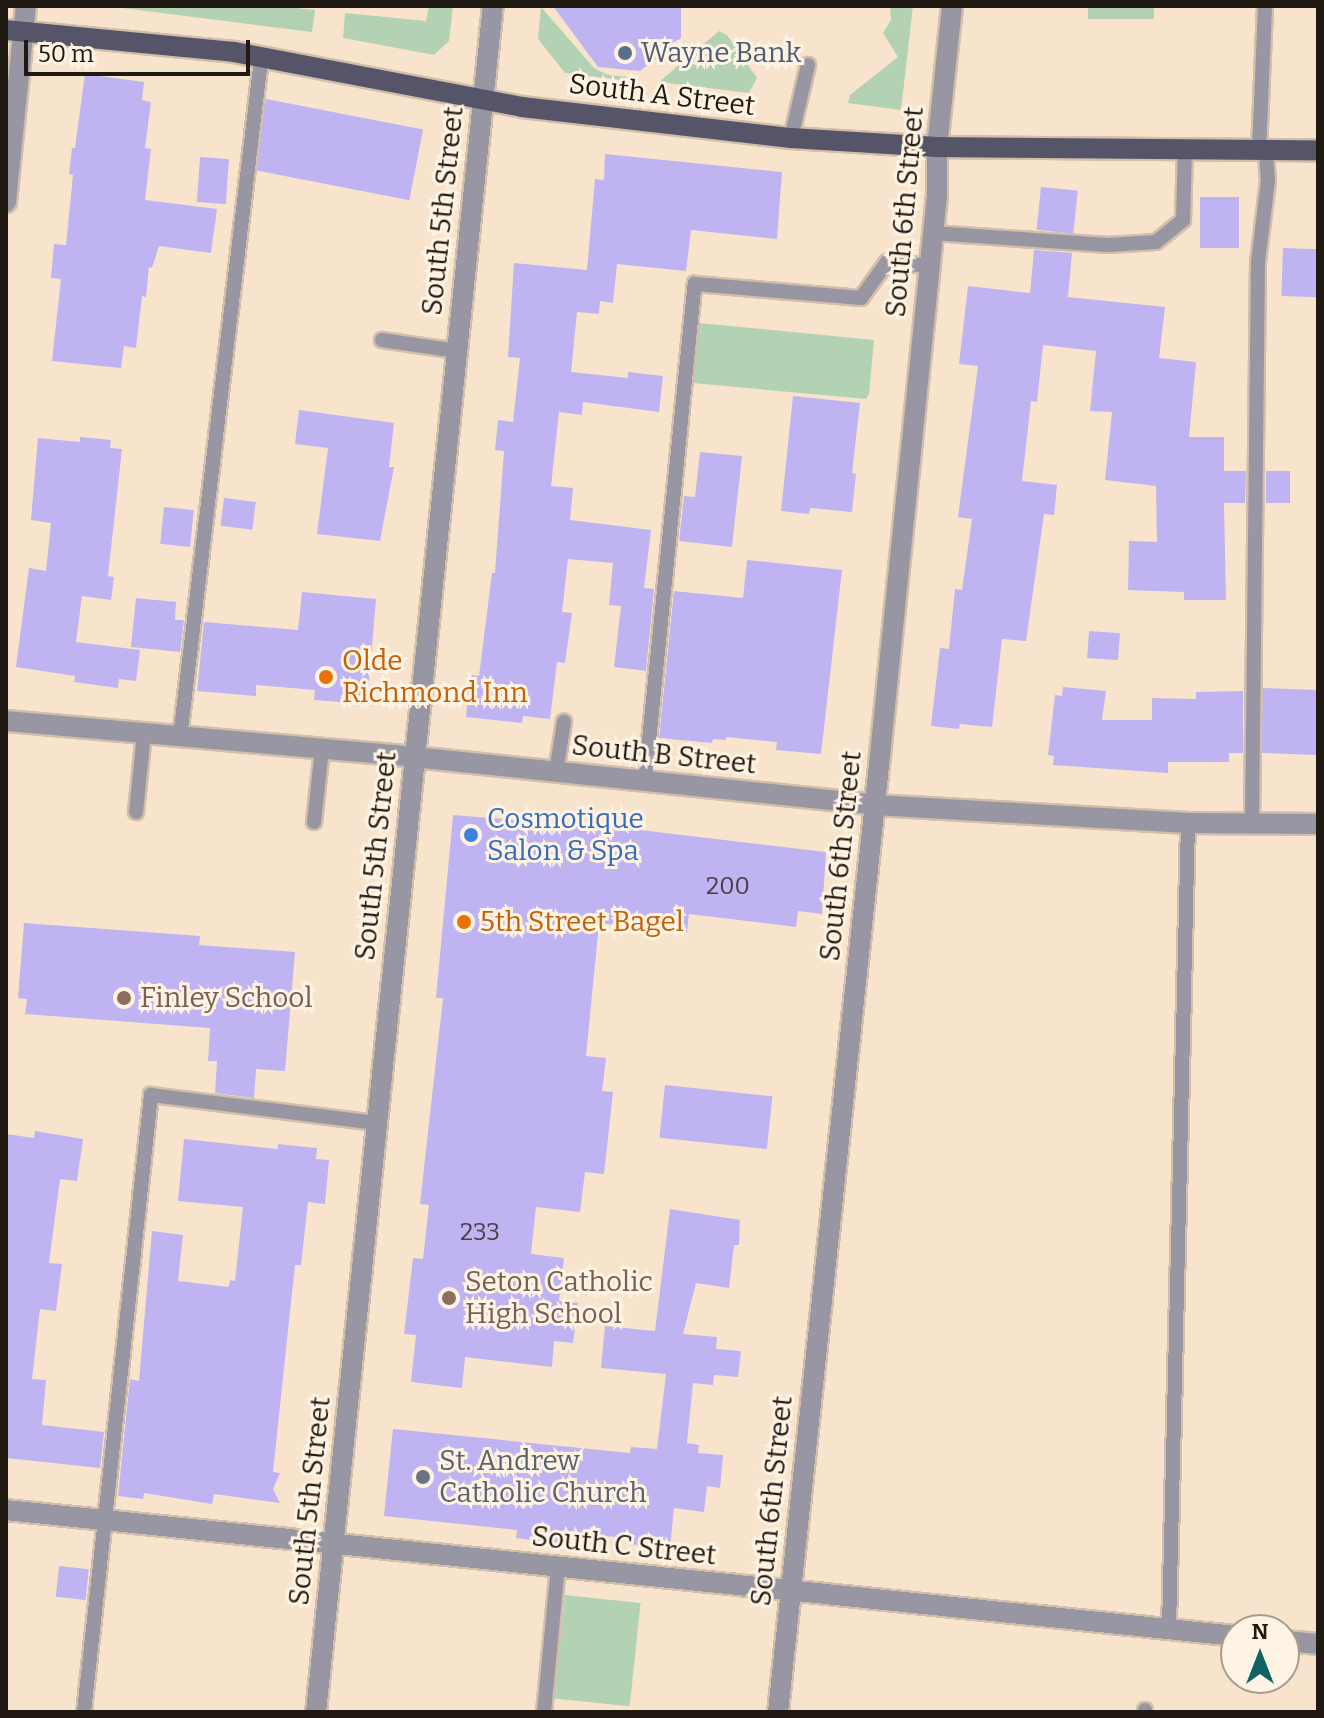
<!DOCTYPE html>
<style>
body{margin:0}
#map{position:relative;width:1324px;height:1718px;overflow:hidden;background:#f8e4cc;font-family:Bitter,serif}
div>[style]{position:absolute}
.green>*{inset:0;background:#b3d2b4;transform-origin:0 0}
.building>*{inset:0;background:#bfb4f1;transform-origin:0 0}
.roads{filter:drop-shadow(2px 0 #d1bfaa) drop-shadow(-2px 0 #d1bfaa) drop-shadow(0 2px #d1bfaa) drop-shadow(0 -2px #d1bfaa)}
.lane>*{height:14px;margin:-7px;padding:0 7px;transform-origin:7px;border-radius:7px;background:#9796a2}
.street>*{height:20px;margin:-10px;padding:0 10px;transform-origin:10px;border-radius:10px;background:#9796a2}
.primary>*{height:20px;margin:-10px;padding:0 10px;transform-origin:10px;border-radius:10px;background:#565468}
.dots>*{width:22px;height:22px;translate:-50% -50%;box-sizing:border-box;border:4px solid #fff3e4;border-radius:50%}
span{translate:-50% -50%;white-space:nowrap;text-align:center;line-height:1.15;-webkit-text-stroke:6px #fff3e4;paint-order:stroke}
.number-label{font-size:24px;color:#484049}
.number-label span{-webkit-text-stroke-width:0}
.service-label{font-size:28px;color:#4e5e75}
.left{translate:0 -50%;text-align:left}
.street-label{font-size:28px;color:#201911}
.food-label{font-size:28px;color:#c56008}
.shop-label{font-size:28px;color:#366cbe}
.education-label{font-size:28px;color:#785e54}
.worship-label{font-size:28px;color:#5b616d}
.frame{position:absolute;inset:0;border:8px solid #201911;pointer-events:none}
.north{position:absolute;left:1220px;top:1614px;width:80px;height:80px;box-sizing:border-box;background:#fff3e4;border:2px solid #a69c90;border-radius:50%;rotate:0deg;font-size:22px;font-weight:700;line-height:32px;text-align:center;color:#201911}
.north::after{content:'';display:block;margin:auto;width:28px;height:36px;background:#116264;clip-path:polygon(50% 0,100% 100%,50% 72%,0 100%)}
.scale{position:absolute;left:24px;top:40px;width:226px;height:36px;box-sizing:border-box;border:4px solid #201911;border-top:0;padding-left:10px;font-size:24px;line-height:28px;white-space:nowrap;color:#201911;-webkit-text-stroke:6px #fff3e4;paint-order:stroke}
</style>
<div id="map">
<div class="green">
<div style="clip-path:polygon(107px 6px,276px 6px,315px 10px,312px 32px)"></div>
<div style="clip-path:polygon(429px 6px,453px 6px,449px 41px,434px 55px,343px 38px,345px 13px,426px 21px)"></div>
<div style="clip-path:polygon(890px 6px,913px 6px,901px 110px,848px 103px,850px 95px,898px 57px,883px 33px,891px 20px)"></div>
<div style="left:1088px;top:6px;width:66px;height:13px"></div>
<div style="clip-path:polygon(541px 7px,594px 68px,608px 75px,638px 78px,637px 82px,565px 73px,538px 39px)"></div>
<div style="clip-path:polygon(719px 31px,727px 35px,757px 78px,749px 93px,659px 82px)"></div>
<div style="clip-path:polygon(699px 323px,874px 340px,869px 394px,866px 399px,692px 383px)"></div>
<div style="left:565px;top:1595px;width:76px;height:104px;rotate:6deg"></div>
</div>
<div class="building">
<div style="clip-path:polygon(553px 6px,681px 6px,681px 38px,640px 71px,598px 67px)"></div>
<div style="clip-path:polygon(85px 74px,144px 82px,142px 100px,151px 102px,145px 148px,151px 149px,145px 200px,217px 209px,211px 253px,159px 246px,152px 268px,149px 267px,146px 297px,142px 296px,136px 348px,124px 346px,121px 368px,52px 361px,61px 279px,51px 278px,54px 244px,66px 245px,73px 175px,69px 174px,72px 148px,75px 148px)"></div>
<div style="left:266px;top:99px;width:160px;height:72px;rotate:11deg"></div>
<div style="clip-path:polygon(605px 154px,782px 172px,777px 239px,691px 230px,686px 271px,617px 264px,613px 303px,600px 301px,599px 314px,577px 312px,571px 372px,628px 378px,628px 372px,663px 376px,659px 412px,583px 402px,582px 415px,559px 412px,551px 486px,573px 488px,570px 520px,651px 530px,644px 588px,654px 589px,646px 671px,614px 667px,621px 606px,609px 605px,613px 563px,568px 559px,562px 612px,572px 613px,565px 663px,557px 662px,550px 719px,523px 716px,522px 723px,466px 717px,470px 675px,479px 676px,492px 573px,495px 573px,504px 451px,495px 450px,498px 420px,513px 422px,520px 358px,508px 357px,514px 263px,587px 270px,595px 179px,604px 180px)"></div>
<div style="left:200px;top:157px;width:29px;height:45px;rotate:4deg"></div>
<div style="left:1041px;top:187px;width:37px;height:43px;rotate:6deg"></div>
<div style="left:1200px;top:197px;width:39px;height:51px"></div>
<div style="left:1283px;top:248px;width:35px;height:48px;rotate:2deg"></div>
<div style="clip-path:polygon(1034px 250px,1072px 253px,1068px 297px,1165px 307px,1159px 358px,1196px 362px,1189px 437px,1224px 437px,1224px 471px,1246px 471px,1245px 503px,1224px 503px,1226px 600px,1184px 600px,1184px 592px,1128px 590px,1129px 541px,1157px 542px,1156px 486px,1105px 480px,1112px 412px,1090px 411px,1096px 351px,1043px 345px,1037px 402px,1031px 401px,1022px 481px,1057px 485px,1054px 515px,1044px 514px,1026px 641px,1002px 639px,992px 727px,960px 724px,959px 729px,931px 726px,940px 648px,949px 649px,955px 589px,962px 590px,972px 519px,958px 517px,978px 366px,959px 364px,968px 286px,1030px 293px)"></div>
<div style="clip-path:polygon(793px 396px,860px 403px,852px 473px,856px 474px,852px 512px,810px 508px,809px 514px,781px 511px)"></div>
<div style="clip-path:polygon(299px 410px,394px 423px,389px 467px,394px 467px,380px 541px,317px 534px,328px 448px,295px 444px)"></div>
<div style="clip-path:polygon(80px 437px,111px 440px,110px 448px,122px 449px,108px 576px,114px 577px,111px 600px,82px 596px,76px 642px,140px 650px,136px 681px,119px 679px,118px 688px,74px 682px,75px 676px,16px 667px,29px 568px,46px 571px,51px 523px,31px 520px,38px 438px,80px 442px)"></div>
<div style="clip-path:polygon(700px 452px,742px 456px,732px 547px,679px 541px,684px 496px,695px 497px)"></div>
<div style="left:1266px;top:471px;width:24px;height:32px"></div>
<div style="left:224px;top:498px;width:32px;height:28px;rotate:7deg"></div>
<div style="left:164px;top:507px;width:30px;height:37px;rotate:6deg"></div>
<div style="clip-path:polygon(747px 560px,842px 570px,821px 754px,776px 750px,777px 742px,726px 737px,726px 740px,713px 739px,712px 743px,659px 738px,674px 591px,743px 598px)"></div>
<div style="clip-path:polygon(302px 592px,376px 599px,367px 704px,314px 700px,315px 690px,256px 685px,256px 696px,197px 691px,204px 622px,298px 630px)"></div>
<div style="clip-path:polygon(136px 598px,176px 602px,175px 620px,184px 620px,180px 652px,131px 647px)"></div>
<div style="left:1089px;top:631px;width:31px;height:27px;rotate:4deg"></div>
<div style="clip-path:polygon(1063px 687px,1106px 691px,1102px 720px,1152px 720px,1152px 698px,1196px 699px,1196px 692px,1243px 691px,1243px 753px,1229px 753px,1229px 762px,1168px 762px,1168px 773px,1053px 765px,1054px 756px,1048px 755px,1055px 695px,1062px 696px)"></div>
<div style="left:1263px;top:688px;width:55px;height:65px;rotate:2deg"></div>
<div style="clip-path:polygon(453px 815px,640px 830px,826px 852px,822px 914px,798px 911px,796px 927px,689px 914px,687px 933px,599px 923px,586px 1056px,606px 1058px,602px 1091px,613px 1092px,604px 1174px,585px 1172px,580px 1212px,536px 1207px,531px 1254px,564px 1258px,559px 1301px,578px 1303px,573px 1343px,554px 1341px,552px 1367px,465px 1357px,462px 1388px,411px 1382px,416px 1335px,404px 1334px,413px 1258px,423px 1259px,429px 1205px,420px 1204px,443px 998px,436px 998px)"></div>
<div style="clip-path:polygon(24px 923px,200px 936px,199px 945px,295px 952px,285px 1071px,256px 1069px,254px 1098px,215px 1093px,217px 1061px,208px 1061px,210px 1028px,25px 1014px,27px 999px,18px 998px)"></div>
<div style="left:665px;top:1085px;width:108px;height:53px;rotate:6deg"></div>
<div style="clip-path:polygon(35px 1131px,83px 1139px,77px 1181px,60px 1179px,49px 1263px,62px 1264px,56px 1311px,40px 1309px,32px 1379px,46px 1380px,42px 1425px,104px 1432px,100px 1468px,6px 1458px,6px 1134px,34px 1138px)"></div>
<div style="clip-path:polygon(184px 1139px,278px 1149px,278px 1144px,317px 1148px,316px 1159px,329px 1160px,325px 1204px,308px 1202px,301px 1265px,295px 1265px,273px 1472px,280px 1473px,273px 1489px,280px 1503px,214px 1494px,212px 1504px,144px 1493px,143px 1499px,118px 1496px,130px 1379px,139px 1381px,152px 1231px,183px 1235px,178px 1281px,229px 1287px,230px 1280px,235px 1281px,243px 1207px,178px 1201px)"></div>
<div style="clip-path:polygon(670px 1209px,740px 1220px,739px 1245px,734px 1245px,729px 1288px,696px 1283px,683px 1334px,717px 1337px,716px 1349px,741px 1351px,738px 1377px,714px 1375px,713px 1385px,693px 1383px,687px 1443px,699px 1445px,698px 1453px,723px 1455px,720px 1488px,707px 1486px,704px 1512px,674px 1508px,670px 1548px,627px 1544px,627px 1538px,560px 1532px,559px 1543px,516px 1538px,517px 1530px,384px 1516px,393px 1429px,630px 1453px,631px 1447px,657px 1449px,666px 1374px,601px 1368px,605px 1326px,655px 1331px)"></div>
<div style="left:59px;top:1566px;width:30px;height:31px;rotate:6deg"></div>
</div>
<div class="roads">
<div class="lane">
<div style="left:791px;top:138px;width:75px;rotate:-76.9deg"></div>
<div style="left:1259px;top:150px;width:144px;rotate:-87.6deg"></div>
<div style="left:933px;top:233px;width:175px;rotate:3.9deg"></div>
<div style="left:1108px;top:245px;width:48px;rotate:-3.6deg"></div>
<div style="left:1156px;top:242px;width:35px;rotate:-39deg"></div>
<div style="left:1183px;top:220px;width:71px;rotate:-88.4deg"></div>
<div style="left:382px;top:340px;width:76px;rotate:8.3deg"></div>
<div style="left:180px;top:737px;width:682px;rotate:-83.18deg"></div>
<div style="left:556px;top:772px;width:51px;rotate:-80.9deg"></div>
<div style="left:645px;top:781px;width:500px;rotate:-84.3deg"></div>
<div style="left:695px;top:284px;width:167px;rotate:4.8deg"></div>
<div style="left:861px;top:298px;width:44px;rotate:-54.2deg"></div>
<div style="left:887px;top:262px;width:43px;rotate:5.3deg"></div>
<div style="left:136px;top:812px;width:79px;rotate:-84.2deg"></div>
<div style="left:314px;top:822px;width:73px;rotate:-83.7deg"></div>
<div style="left:1252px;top:824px;width:562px;rotate:-89.39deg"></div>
<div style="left:1258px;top:262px;width:82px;rotate:-83deg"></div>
<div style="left:1268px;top:181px;width:31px;rotate:-94deg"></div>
<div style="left:1169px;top:1629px;width:806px;rotate:-88.65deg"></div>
<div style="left:84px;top:1712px;width:621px;rotate:-83.8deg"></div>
<div style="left:151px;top:1095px;width:228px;rotate:7.1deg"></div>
<div style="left:544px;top:1712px;width:146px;rotate:-84.5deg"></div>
<div style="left:1145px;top:1712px;width:2px;rotate:-90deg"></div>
</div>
<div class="street">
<div style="left:6px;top:202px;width:197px;rotate:-84.2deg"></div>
<div style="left:6px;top:721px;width:410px;rotate:5deg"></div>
<div style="left:414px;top:757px;width:463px;rotate:5.9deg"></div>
<div style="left:875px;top:805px;width:314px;rotate:3.3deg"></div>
<div style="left:1188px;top:823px;width:130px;rotate:0.4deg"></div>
<div style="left:6px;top:1510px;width:1236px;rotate:5.85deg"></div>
<div style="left:1284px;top:1641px;width:34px;rotate:5deg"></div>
<div style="left:316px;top:1712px;width:1715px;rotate:-84.08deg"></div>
<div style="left:778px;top:1712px;width:952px;rotate:-83.91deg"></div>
<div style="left:879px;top:765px;width:573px;rotate:-84.19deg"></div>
<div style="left:937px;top:195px;width:48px;rotate:-90deg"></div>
<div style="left:937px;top:147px;width:142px;rotate:-83.9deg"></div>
</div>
<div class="primary">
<div style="left:6px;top:30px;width:229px;rotate:5.5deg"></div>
<div style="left:234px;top:52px;width:293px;rotate:10.8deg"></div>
<div style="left:522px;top:107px;width:271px;rotate:6.6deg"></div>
<div style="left:791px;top:138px;width:146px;rotate:3.5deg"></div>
<div style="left:937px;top:147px;width:381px;rotate:0.5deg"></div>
</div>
</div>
<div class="dots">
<div style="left:625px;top:53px;background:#5c6f8a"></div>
<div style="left:326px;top:677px;background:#e8710a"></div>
<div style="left:471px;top:835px;background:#3f7fe0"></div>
<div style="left:464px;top:922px;background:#e8710a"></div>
<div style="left:124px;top:998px;background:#8d6e63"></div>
<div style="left:449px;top:1298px;background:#8d6e63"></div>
<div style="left:423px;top:1477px;background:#6b7280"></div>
</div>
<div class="number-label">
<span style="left:728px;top:887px">200</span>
<span style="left:480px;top:1233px">233</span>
</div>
<div class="service-label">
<span class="left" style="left:641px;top:53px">Wayne Bank</span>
</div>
<div class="street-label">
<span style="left:662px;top:95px;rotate:7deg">South A Street</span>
<span style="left:443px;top:211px;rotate:-84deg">South 5th Street</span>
<span style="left:905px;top:212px;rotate:-85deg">South 6th Street</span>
<span style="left:664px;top:755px;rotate:6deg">South B Street</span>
<span style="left:376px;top:856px;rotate:-84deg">South 5th Street</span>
<span style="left:841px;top:856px;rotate:-84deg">South 6th Street</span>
<span style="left:310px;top:1501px;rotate:-84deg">South 5th Street</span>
<span style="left:772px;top:1501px;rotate:-84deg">South 6th Street</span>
<span style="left:624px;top:1546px;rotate:6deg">South C Street</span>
</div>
<div class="food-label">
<span class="left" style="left:342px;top:677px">Olde<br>Richmond Inn</span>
<span class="left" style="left:480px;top:922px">5th Street Bagel</span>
</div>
<div class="shop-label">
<span class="left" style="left:487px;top:835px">Cosmotique<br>Salon &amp; Spa</span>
</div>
<div class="education-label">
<span class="left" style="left:140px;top:998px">Finley School</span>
<span class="left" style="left:465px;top:1298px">Seton Catholic<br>High School</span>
</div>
<div class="worship-label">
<span class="left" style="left:439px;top:1477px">St. Andrew<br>Catholic Church</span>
</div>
<div class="frame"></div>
<div class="north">N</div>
<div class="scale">50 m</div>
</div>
